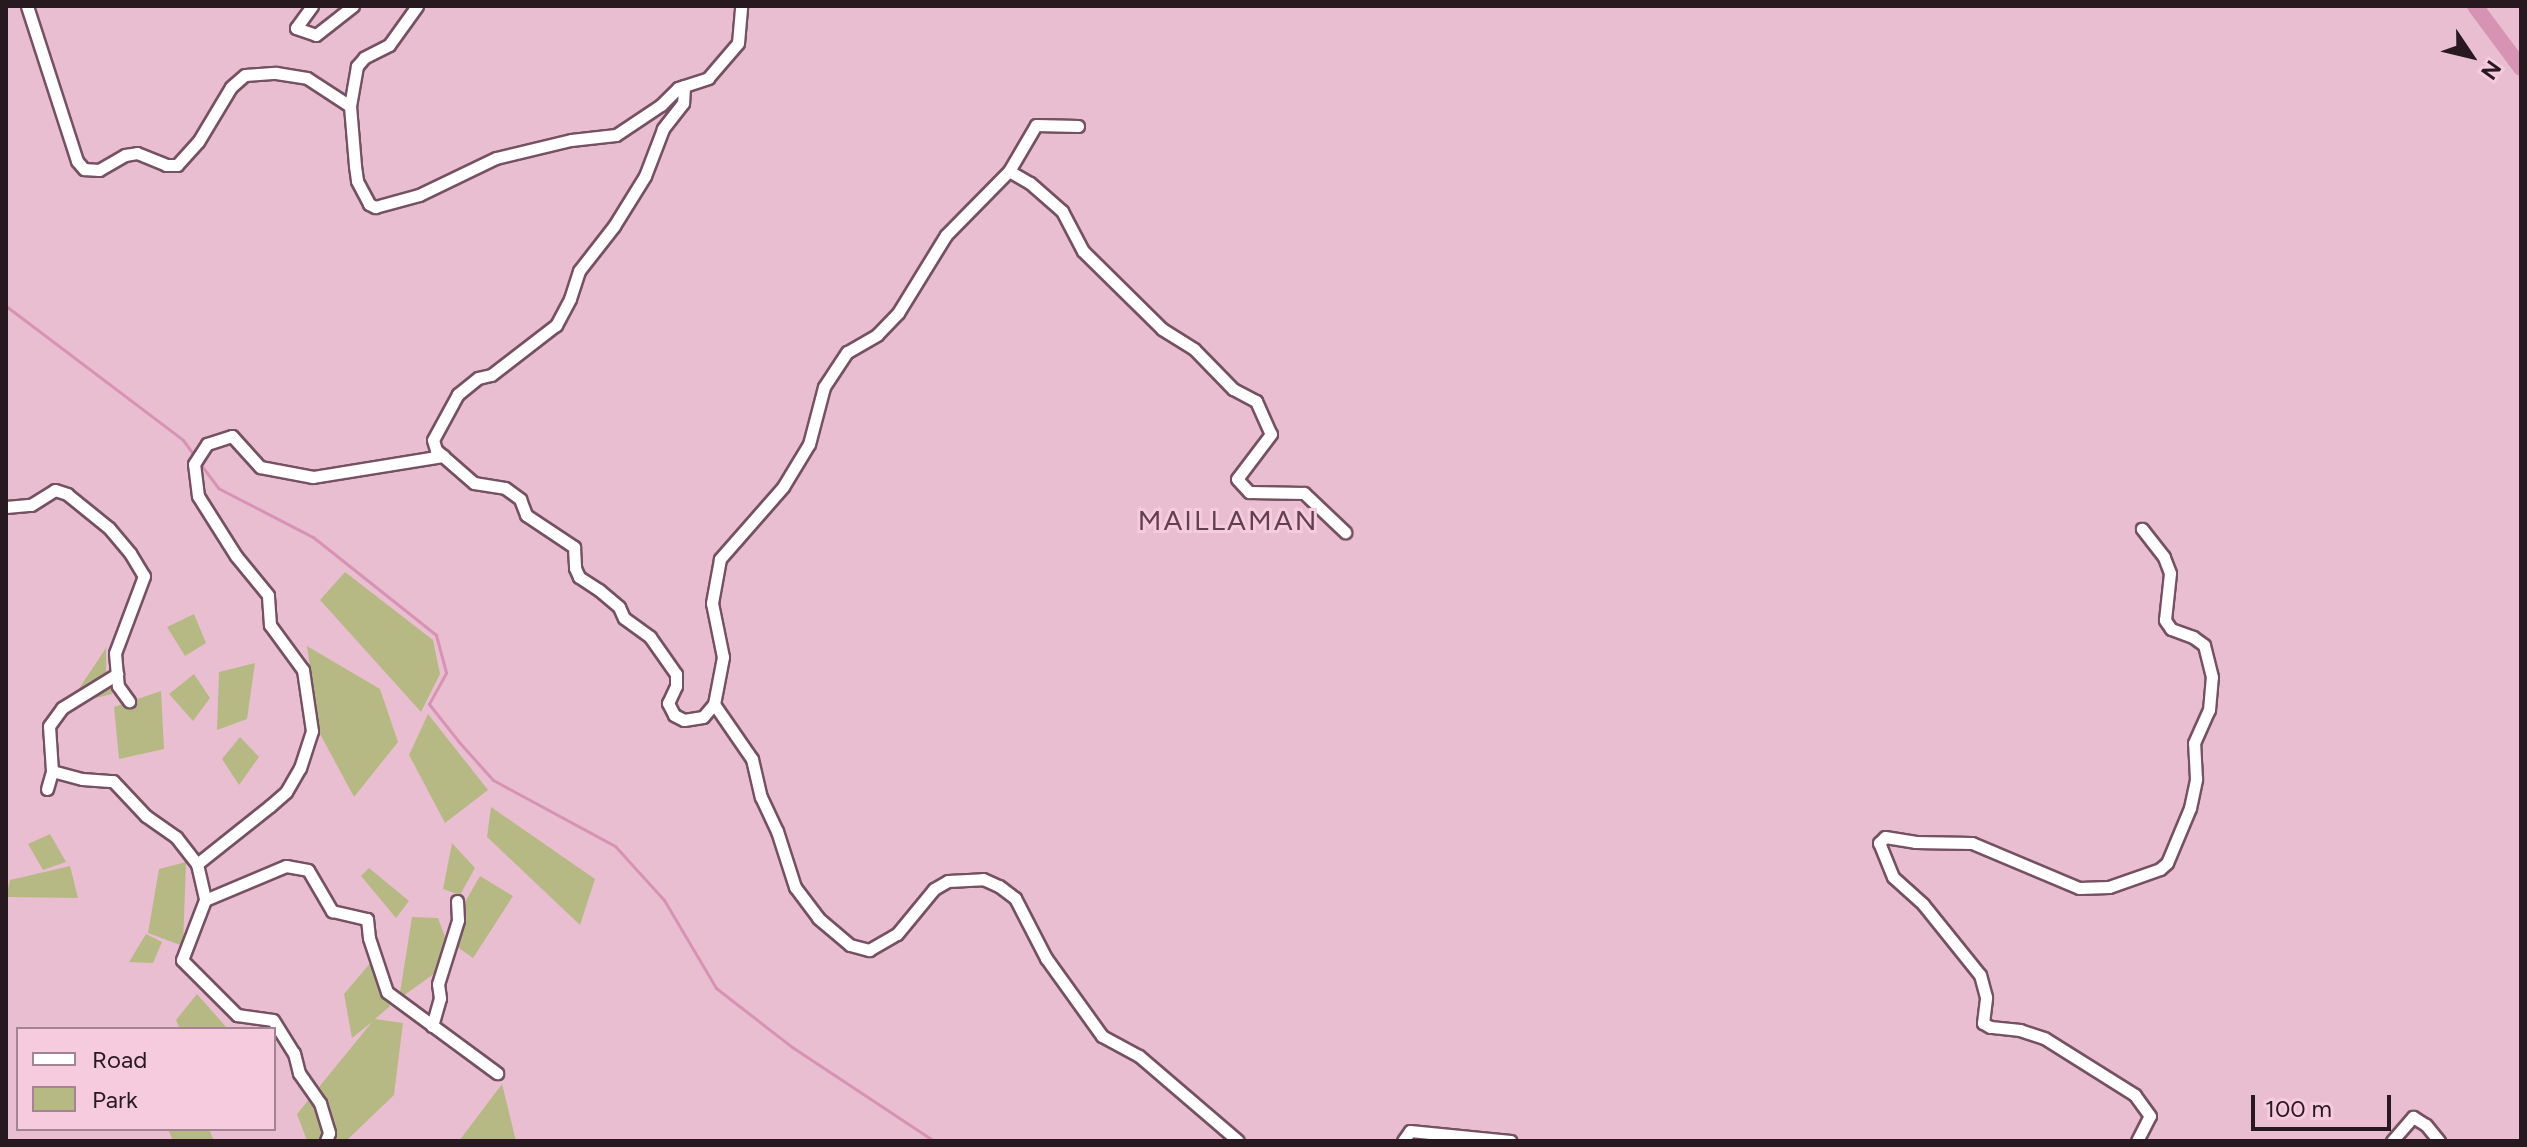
<!DOCTYPE html>
<style>
body{margin:0}
#map{position:relative;width:2527px;height:1147px;overflow:hidden;background:#e9bed1;font-family:Figtree,sans-serif}
div>[style]{position:absolute}
.green>*{inset:0;background:#b7b985}
.stream>*{height:3px;margin:-1.5px;padding:0 1.5px;transform-origin:1.5px;border-radius:1.5px;background:#d793b4}
.river>*{height:16px;margin:-8px;padding:0 8px;transform-origin:8px;border-radius:8px;background:#d793b4}
.roads{filter:drop-shadow(2px 0 #755162) drop-shadow(-2px 0 #755162) drop-shadow(0 2px #755162) drop-shadow(0 -2px #755162)}
.minor>*{height:11px;margin:-5.5px;padding:0 5.5px;transform-origin:5.5px;border-radius:5.5px;background:#fff}
span{translate:-50% -50%;white-space:nowrap;text-align:center;line-height:1.15;-webkit-text-stroke:6px #f6cbde;paint-order:stroke}
.quarter-label{font-size:28px;color:#624050;letter-spacing:2px}
.frame{position:absolute;inset:0;border:8px solid #281920;pointer-events:none}
.legend{position:absolute;left:16px;top:1027px;width:260px;height:104px;box-sizing:border-box;background:#f6cbde;border:2px solid #a48492;margin:0;padding:10px 14px;list-style:none;font-size:24px;color:#281920}
.legend li{display:flex;align-items:center;gap:16px;height:40px}
.legend b{width:40px;border:2px solid #a48492}
.north{position:absolute;left:2431px;top:16px;width:80px;height:80px;-webkit-text-stroke:6px #f6cbde;paint-order:stroke;rotate:125deg;font-size:22px;font-weight:700;line-height:32px;text-align:center;color:#281920}
.north::after{content:'';display:block;margin:auto;width:28px;height:36px;background:#281920;clip-path:polygon(50% 0,100% 100%,50% 72%,0 100%)}
.scale{position:absolute;left:2251px;top:1095px;width:140px;height:36px;box-sizing:border-box;border:4px solid #281920;border-top:0;padding-left:10px;font-size:24px;line-height:28px;white-space:nowrap;color:#281920;-webkit-text-stroke:6px #f6cbde;paint-order:stroke}
</style>
<div id="map">
<div class="green">
<div style="clip-path:polygon(345px 572px,433px 640px,440px 674px,421px 712px,320px 600px)"></div>
<div style="clip-path:polygon(194px 614px,206px 643px,185px 656px,167px 627px)"></div>
<div style="clip-path:polygon(307px 646px,380px 689px,398px 742px,354px 797px,319px 732px)"></div>
<div style="clip-path:polygon(106px 648px,106px 670px,112px 694px,68px 705px)"></div>
<div style="clip-path:polygon(255px 663px,247px 719px,217px 730px,219px 672px)"></div>
<div style="clip-path:polygon(194px 674px,210px 698px,193px 721px,169px 694px)"></div>
<div style="clip-path:polygon(161px 691px,164px 749px,119px 759px,114px 707px)"></div>
<div style="clip-path:polygon(428px 714px,488px 790px,445px 823px,409px 755px)"></div>
<div style="clip-path:polygon(240px 737px,259px 757px,239px 785px,222px 759px)"></div>
<div style="clip-path:polygon(491px 807px,595px 879px,580px 925px,487px 837px)"></div>
<div style="clip-path:polygon(50px 834px,66px 862px,43px 870px,28px 844px)"></div>
<div style="clip-path:polygon(452px 843px,475px 868px,460px 895px,443px 889px)"></div>
<div style="clip-path:polygon(186px 862px,183px 946px,148px 933px,159px 869px)"></div>
<div style="clip-path:polygon(70px 866px,78px 898px,6px 897px,10px 880px)"></div>
<div style="clip-path:polygon(369px 868px,409px 901px,396px 918px,361px 876px)"></div>
<div style="clip-path:polygon(480px 876px,513px 896px,473px 958px,446px 939px,453px 960px,399px 999px,412px 917px,438px 918px,445px 937px)"></div>
<div style="clip-path:polygon(146px 934px,162px 942px,153px 963px,129px 962px)"></div>
<div style="clip-path:polygon(372px 961px,390px 1006px,375px 1019px,403px 1023px,394px 1095px,346px 1141px,307px 1141px,297px 1114px,372px 1022px,352px 1038px,344px 994px)"></div>
<div style="clip-path:polygon(197px 994px,227px 1028px,227px 1029px,180px 1029px,176px 1020px)"></div>
<div style="clip-path:polygon(502px 1084px,516px 1141px,459px 1141px)"></div>
<div style="clip-path:polygon(168px 1129px,209px 1129px,214px 1141px,173px 1141px)"></div>
</div>
<div class="stream">
<div style="left:6px;top:306px;width:222px;rotate:37.1deg"></div>
<div style="left:183px;top:440px;width:19px;rotate:54deg"></div>
<div style="left:198px;top:461px;width:34px;rotate:53deg"></div>
<div style="left:218px;top:488px;width:107px;rotate:27.3deg"></div>
<div style="left:313px;top:537px;width:157px;rotate:38.5deg"></div>
<div style="left:436px;top:635px;width:39px;rotate:75deg"></div>
<div style="left:446px;top:673px;width:35px;rotate:119deg"></div>
<div style="left:429px;top:704px;width:48px;rotate:51.7deg"></div>
<div style="left:459px;top:742px;width:51px;rotate:48.2deg"></div>
<div style="left:493px;top:780px;width:139px;rotate:28.4deg"></div>
<div style="left:615px;top:846px;width:73px;rotate:47.8deg"></div>
<div style="left:664px;top:900px;width:102px;rotate:59.4deg"></div>
<div style="left:716px;top:988px;width:96px;rotate:37.8deg"></div>
<div style="left:792px;top:1047px;width:170px;rotate:33.5deg"></div>
</div>
<div class="river">
<div style="left:2475px;top:6px;width:77px;rotate:53.4deg"></div>
</div>
<div class="roads">
<div class="minor">
<div style="left:27px;top:6px;width:163px;rotate:72.1deg"></div>
<div style="left:77px;top:161px;width:11px;rotate:49deg"></div>
<div style="left:84px;top:169px;width:15px;rotate:4deg"></div>
<div style="left:99px;top:170px;width:30px;rotate:-30deg"></div>
<div style="left:125px;top:155px;width:12px;rotate:-9deg"></div>
<div style="left:137px;top:153px;width:31px;rotate:22deg"></div>
<div style="left:166px;top:165px;width:11px"></div>
<div style="left:177px;top:165px;width:31px;rotate:-48deg"></div>
<div style="left:198px;top:142px;width:64px;rotate:-59deg"></div>
<div style="left:231px;top:87px;width:18px;rotate:-41deg"></div>
<div style="left:245px;top:75px;width:31px;rotate:-4deg"></div>
<div style="left:276px;top:73px;width:31px;rotate:9deg"></div>
<div style="left:307px;top:78px;width:51px;rotate:33.1deg"></div>
<div style="left:312px;top:6px;width:27px;rotate:126deg"></div>
<div style="left:296px;top:28px;width:21px;rotate:19deg"></div>
<div style="left:316px;top:35px;width:47px;rotate:-38.1deg"></div>
<div style="left:417px;top:6px;width:48px;rotate:125.7deg"></div>
<div style="left:389px;top:45px;width:28px;rotate:153deg"></div>
<div style="left:364px;top:58px;width:11px;rotate:131deg"></div>
<div style="left:357px;top:66px;width:41px;rotate:99.9deg"></div>
<div style="left:350px;top:106px;width:60px;rotate:85.2deg"></div>
<div style="left:355px;top:166px;width:15px;rotate:82deg"></div>
<div style="left:357px;top:181px;width:26px;rotate:62deg"></div>
<div style="left:369px;top:204px;width:7px;rotate:27deg"></div>
<div style="left:375px;top:207px;width:46px;rotate:-15.3deg"></div>
<div style="left:419px;top:195px;width:85px;rotate:-25.7deg"></div>
<div style="left:496px;top:158px;width:77px;rotate:-13.5deg"></div>
<div style="left:571px;top:140px;width:45px;rotate:-6.3deg"></div>
<div style="left:616px;top:135px;width:54px;rotate:-33.7deg"></div>
<div style="left:661px;top:105px;width:24px;rotate:-45deg"></div>
<div style="left:678px;top:88px;width:32px;rotate:-18deg"></div>
<div style="left:708px;top:78px;width:46px;rotate:-49.4deg"></div>
<div style="left:738px;top:43px;width:37px;rotate:-85deg"></div>
<div style="left:684px;top:86px;width:17px;rotate:93deg"></div>
<div style="left:683px;top:103px;width:33px;rotate:128deg"></div>
<div style="left:663px;top:129px;width:50px;rotate:111deg"></div>
<div style="left:645px;top:176px;width:59px;rotate:121.8deg"></div>
<div style="left:614px;top:226px;width:57px;rotate:127.9deg"></div>
<div style="left:579px;top:271px;width:29px;rotate:108deg"></div>
<div style="left:570px;top:299px;width:30px;rotate:118deg"></div>
<div style="left:556px;top:325px;width:82px;rotate:142.4deg"></div>
<div style="left:491px;top:375px;width:13px;rotate:167deg"></div>
<div style="left:478px;top:378px;width:26px;rotate:141deg"></div>
<div style="left:458px;top:394px;width:52px;rotate:118.5deg"></div>
<div style="left:433px;top:440px;width:10px;rotate:73deg"></div>
<div style="left:436px;top:450px;width:50px;rotate:41deg"></div>
<div style="left:474px;top:483px;width:31px;rotate:9deg"></div>
<div style="left:505px;top:488px;width:19px;rotate:36deg"></div>
<div style="left:520px;top:499px;width:17px;rotate:69deg"></div>
<div style="left:526px;top:515px;width:58px;rotate:33.7deg"></div>
<div style="left:574px;top:547px;width:21px;rotate:87deg"></div>
<div style="left:575px;top:568px;width:10px;rotate:66deg"></div>
<div style="left:579px;top:577px;width:24px;rotate:33deg"></div>
<div style="left:599px;top:590px;width:26px;rotate:40deg"></div>
<div style="left:619px;top:607px;width:12px;rotate:66deg"></div>
<div style="left:624px;top:618px;width:32px;rotate:36deg"></div>
<div style="left:650px;top:637px;width:45px;rotate:54.9deg"></div>
<div style="left:676px;top:674px;width:12px;rotate:90deg"></div>
<div style="left:676px;top:686px;width:19px;rotate:115deg"></div>
<div style="left:668px;top:703px;width:13px;rotate:63deg"></div>
<div style="left:674px;top:715px;width:11px;rotate:27deg"></div>
<div style="left:684px;top:720px;width:19px;rotate:-9deg"></div>
<div style="left:703px;top:717px;width:17px;rotate:-50deg"></div>
<div style="left:1078px;top:126px;width:42px;rotate:-178.6deg"></div>
<div style="left:1036px;top:125px;width:53px;rotate:120.4deg"></div>
<div style="left:1009px;top:171px;width:90px;rotate:134.5deg"></div>
<div style="left:946px;top:235px;width:92px;rotate:121.6deg"></div>
<div style="left:898px;top:313px;width:30px;rotate:134deg"></div>
<div style="left:877px;top:335px;width:34px;rotate:150deg"></div>
<div style="left:847px;top:352px;width:42px;rotate:123.3deg"></div>
<div style="left:824px;top:387px;width:59px;rotate:104.7deg"></div>
<div style="left:809px;top:444px;width:50px;rotate:121.2deg"></div>
<div style="left:783px;top:487px;width:96px;rotate:131.2deg"></div>
<div style="left:720px;top:559px;width:45px;rotate:100.3deg"></div>
<div style="left:712px;top:603px;width:55px;rotate:78.5deg"></div>
<div style="left:723px;top:657px;width:48px;rotate:100.8deg"></div>
<div style="left:714px;top:704px;width:67px;rotate:55.4deg"></div>
<div style="left:752px;top:759px;width:39px;rotate:77deg"></div>
<div style="left:761px;top:797px;width:38px;rotate:65deg"></div>
<div style="left:777px;top:831px;width:59px;rotate:72.2deg"></div>
<div style="left:795px;top:887px;width:39px;rotate:53deg"></div>
<div style="left:818px;top:918px;width:42px;rotate:40.2deg"></div>
<div style="left:850px;top:945px;width:20px;rotate:15deg"></div>
<div style="left:869px;top:950px;width:32px;rotate:-30deg"></div>
<div style="left:897px;top:934px;width:58px;rotate:-50.6deg"></div>
<div style="left:934px;top:889px;width:16px;rotate:-30deg"></div>
<div style="left:948px;top:881px;width:35px;rotate:-3deg"></div>
<div style="left:983px;top:879px;width:17px;rotate:24deg"></div>
<div style="left:999px;top:886px;width:20px;rotate:37deg"></div>
<div style="left:1015px;top:898px;width:68px;rotate:62.7deg"></div>
<div style="left:1046px;top:958px;width:96px;rotate:54.3deg"></div>
<div style="left:1102px;top:1036px;width:42px;rotate:28.4deg"></div>
<div style="left:1139px;top:1056px;width:130px;rotate:40.6deg"></div>
<div style="left:1009px;top:171px;width:24px;rotate:30deg"></div>
<div style="left:1030px;top:183px;width:43px;rotate:41.2deg"></div>
<div style="left:1062px;top:211px;width:45px;rotate:62.3deg"></div>
<div style="left:1083px;top:251px;width:111px;rotate:44.6deg"></div>
<div style="left:1162px;top:329px;width:38px;rotate:32deg"></div>
<div style="left:1194px;top:349px;width:56px;rotate:45.7deg"></div>
<div style="left:1233px;top:389px;width:26px;rotate:28deg"></div>
<div style="left:1256px;top:401px;width:36px;rotate:66deg"></div>
<div style="left:1271px;top:434px;width:56px;rotate:127.1deg"></div>
<div style="left:1237px;top:479px;width:18px;rotate:47deg"></div>
<div style="left:1249px;top:492px;width:55px;rotate:1deg"></div>
<div style="left:1304px;top:493px;width:57px;rotate:43.6deg"></div>
<div style="left:6px;top:507px;width:25px;rotate:-5deg"></div>
<div style="left:31px;top:505px;width:28px;rotate:-32deg"></div>
<div style="left:55px;top:490px;width:13px;rotate:18deg"></div>
<div style="left:67px;top:494px;width:54px;rotate:39deg"></div>
<div style="left:109px;top:528px;width:33px;rotate:50deg"></div>
<div style="left:130px;top:553px;width:27px;rotate:59deg"></div>
<div style="left:144px;top:576px;width:82px;rotate:110.6deg"></div>
<div style="left:115px;top:653px;width:33px;rotate:85deg"></div>
<div style="left:118px;top:686px;width:19px;rotate:54deg"></div>
<div style="left:52px;top:771px;width:31px;rotate:15deg"></div>
<div style="left:82px;top:779px;width:31px;rotate:4deg"></div>
<div style="left:113px;top:781px;width:48px;rotate:46.7deg"></div>
<div style="left:146px;top:816px;width:37px;rotate:35deg"></div>
<div style="left:176px;top:837px;width:34px;rotate:52deg"></div>
<div style="left:197px;top:864px;width:93px;rotate:-38.5deg"></div>
<div style="left:270px;top:806px;width:21px;rotate:-41deg"></div>
<div style="left:286px;top:792px;width:28px;rotate:-60deg"></div>
<div style="left:300px;top:768px;width:39px;rotate:-72deg"></div>
<div style="left:312px;top:731px;width:62px;rotate:-98.4deg"></div>
<div style="left:303px;top:670px;width:56px;rotate:-126.3deg"></div>
<div style="left:270px;top:625px;width:30px;rotate:-94deg"></div>
<div style="left:268px;top:595px;width:50px;rotate:-129.4deg"></div>
<div style="left:236px;top:556px;width:71px;rotate:-122.3deg"></div>
<div style="left:198px;top:496px;width:32px;rotate:-97deg"></div>
<div style="left:194px;top:464px;width:24px;rotate:-57deg"></div>
<div style="left:207px;top:444px;width:26px;rotate:-18deg"></div>
<div style="left:232px;top:436px;width:42px;rotate:47.9deg"></div>
<div style="left:260px;top:467px;width:54px;rotate:10.7deg"></div>
<div style="left:313px;top:477px;width:132px;rotate:-9.2deg"></div>
<div style="left:47px;top:789px;width:19px;rotate:-74deg"></div>
<div style="left:52px;top:771px;width:45px;rotate:-93.8deg"></div>
<div style="left:49px;top:726px;width:22px;rotate:-54deg"></div>
<div style="left:62px;top:708px;width:65px;rotate:-31.7deg"></div>
<div style="left:197px;top:864px;width:37px;rotate:77deg"></div>
<div style="left:205px;top:900px;width:64px;rotate:111deg"></div>
<div style="left:182px;top:960px;width:78px;rotate:45deg"></div>
<div style="left:237px;top:1015px;width:36px;rotate:8deg"></div>
<div style="left:273px;top:1020px;width:39px;rotate:58deg"></div>
<div style="left:294px;top:1053px;width:21px;rotate:76deg"></div>
<div style="left:299px;top:1073px;width:37px;rotate:55deg"></div>
<div style="left:320px;top:1103px;width:31px;rotate:73deg"></div>
<div style="left:329px;top:1133px;width:9px;rotate:111deg"></div>
<div style="left:205px;top:900px;width:88px;rotate:-22.8deg"></div>
<div style="left:286px;top:866px;width:22px;rotate:10deg"></div>
<div style="left:308px;top:870px;width:48px;rotate:59.7deg"></div>
<div style="left:332px;top:911px;width:36px;rotate:13deg"></div>
<div style="left:367px;top:919px;width:19px;rotate:84deg"></div>
<div style="left:369px;top:938px;width:57px;rotate:71.6deg"></div>
<div style="left:387px;top:992px;width:137px;rotate:36.4deg"></div>
<div style="left:432px;top:1026px;width:29px;rotate:-74deg"></div>
<div style="left:440px;top:998px;width:14px;rotate:-98deg"></div>
<div style="left:438px;top:984px;width:67px;rotate:-72.6deg"></div>
<div style="left:458px;top:920px;width:19px;rotate:-93deg"></div>
<div style="left:1403px;top:1141px;width:12px;rotate:-55deg"></div>
<div style="left:1410px;top:1131px;width:101px;rotate:5.7deg"></div>
<div style="left:2137px;top:1141px;width:28px;rotate:-63deg"></div>
<div style="left:2150px;top:1116px;width:26px;rotate:-126deg"></div>
<div style="left:2135px;top:1095px;width:107px;rotate:-147.9deg"></div>
<div style="left:2044px;top:1038px;width:25px;rotate:-162deg"></div>
<div style="left:2020px;top:1030px;width:30px;rotate:-174deg"></div>
<div style="left:1990px;top:1027px;width:8px;rotate:-150deg"></div>
<div style="left:1983px;top:1023px;width:26px;rotate:-83deg"></div>
<div style="left:1986px;top:997px;width:23px;rotate:-105deg"></div>
<div style="left:1980px;top:975px;width:91px;rotate:-128.8deg"></div>
<div style="left:1923px;top:904px;width:40px;rotate:-138deg"></div>
<div style="left:1893px;top:877px;width:37px;rotate:-112deg"></div>
<div style="left:1879px;top:843px;width:8px;rotate:-45deg"></div>
<div style="left:1885px;top:837px;width:30px;rotate:9deg"></div>
<div style="left:1915px;top:842px;width:57px;rotate:1deg"></div>
<div style="left:1972px;top:843px;width:116px;rotate:22.8deg"></div>
<div style="left:2079px;top:888px;width:30px;rotate:-2deg"></div>
<div style="left:2109px;top:887px;width:54px;rotate:-19.4deg"></div>
<div style="left:2160px;top:869px;width:9px;rotate:-41deg"></div>
<div style="left:2167px;top:863px;width:60px;rotate:-67.3deg"></div>
<div style="left:2190px;top:808px;width:30px;rotate:-78deg"></div>
<div style="left:2196px;top:779px;width:36px;rotate:-93deg"></div>
<div style="left:2194px;top:743px;width:36px;rotate:-66deg"></div>
<div style="left:2209px;top:710px;width:33px;rotate:-85deg"></div>
<div style="left:2212px;top:677px;width:33px;rotate:-104deg"></div>
<div style="left:2204px;top:645px;width:14px;rotate:-144deg"></div>
<div style="left:2193px;top:637px;width:23px;rotate:-160deg"></div>
<div style="left:2171px;top:629px;width:11px;rotate:-124deg"></div>
<div style="left:2165px;top:620px;width:47px;rotate:-83.9deg"></div>
<div style="left:2170px;top:573px;width:17px;rotate:-111deg"></div>
<div style="left:2164px;top:557px;width:36px;rotate:-128deg"></div>
<div style="left:2392px;top:1141px;width:32px;rotate:-49deg"></div>
<div style="left:2413px;top:1117px;width:15px;rotate:32deg"></div>
<div style="left:2426px;top:1125px;width:21px;rotate:51deg"></div>
</div>
</div>
<div class="quarter-label">
<span style="left:1228px;top:520px">MAILLAMAN</span>
</div>
<div class="frame"></div>
<ul class="legend">
<li><b style="height:10px;background:#fff"></b>Road</li>
<li><b style="height:22px;background:#b7b985"></b>Park</li>
</ul>
<div class="north">N</div>
<div class="scale">100 m</div>
</div>
